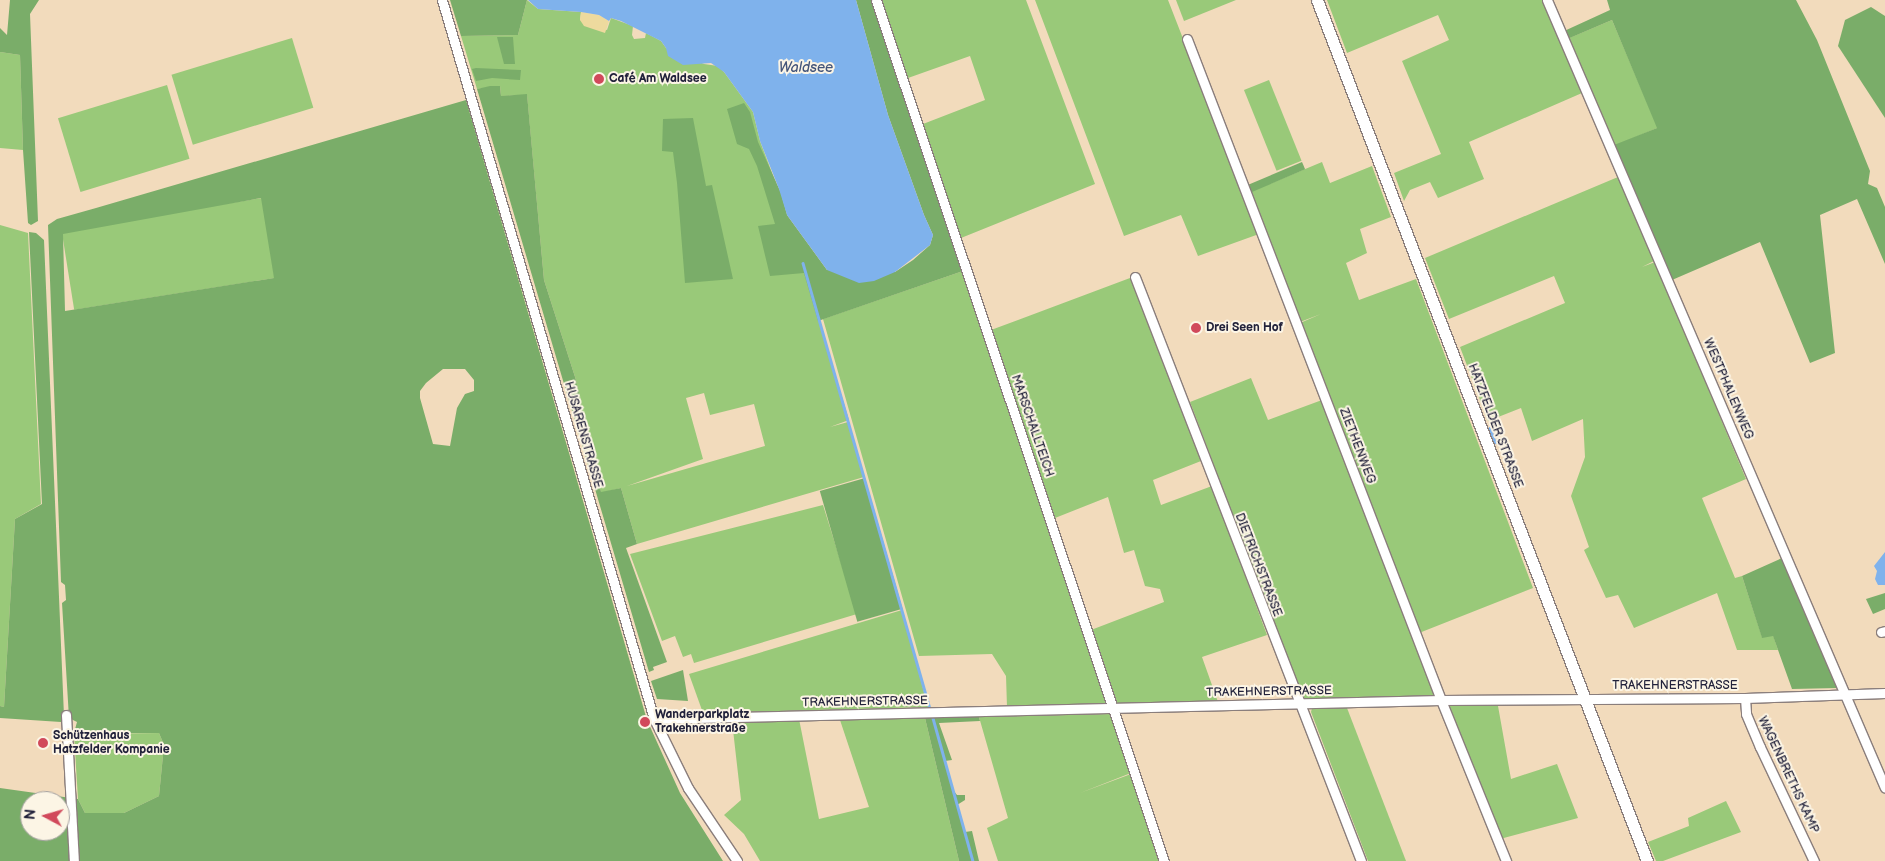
<!DOCTYPE html>
<meta charset="utf-8">
<style>
body{margin:0}
#map{position:relative;width:1885px;height:861px;overflow:hidden;background:#f2dbbc;font-family:"Balsamiq Sans",sans-serif}
div>[style]{position:absolute}
.green>*{inset:0;background:#99c979;transform-origin:0 0}
.forest>*{inset:0;background:#7aad69;transform-origin:0 0}
.sand>*{inset:0;background:#eeda9e}
.water>*{inset:0;background:#7fb2ec}
.stream>*{height:2.5px;margin:-1.25px;padding:0 1.25px;transform-origin:1.25px;border-radius:1.25px;background:#7fb2ec}
.roads{filter:drop-shadow(1px 0 #8a7e7c) drop-shadow(-1px 0 #8a7e7c) drop-shadow(0 1px #8a7e7c) drop-shadow(0 -1px #8a7e7c)}
.minor>*{height:9px;margin:-4.5px;padding:0 4.5px;transform-origin:4.5px;border-radius:4.5px;background:#fff}
.tertiary>*{height:11px;margin:-5.5px;padding:0 5.5px;transform-origin:5.5px;border-radius:5.5px;background:#fff}
.dots>*{width:14px;height:14px;translate:-50% -50%;box-sizing:border-box;border:2px solid #fcf5e5;border-radius:50%}
span{translate:-50% -50%;white-space:nowrap;text-align:center;line-height:1.15;-webkit-text-stroke:4px #fcf5e5;paint-order:stroke}
.poi-label{font-size:12px;color:#22223b;font-weight:700}
.left{translate:0 -50%;text-align:left}
.street-label{font-size:12px;color:#22223b}
.water-label{font-size:14px;color:#435479;font-style:italic}
.north{position:absolute;left:20px;top:791px;width:50px;height:50px;box-sizing:border-box;background:#fcf5e5;border:1px solid #a5a1a1;border-radius:50%;rotate:276deg;font-size:14px;font-weight:700;line-height:20px;text-align:center;color:#22223b}
.north::after{content:'';display:block;margin:auto;width:18px;height:22px;background:#d1495b;clip-path:polygon(50% 0,100% 100%,50% 72%,0 100%)}
</style>
<div id="map">
<div class="green">
<div style="clip-path:polygon(evenodd,527px 0,538px 9px,581px 12px,580px 20px,607px 30px,611px 18px,633px 26px,632px 35px,634px 39px,645px 38px,646px 33px,661px 41px,666px 48px,704px 64px,718px 66px,724px 72px,753px 112px,760px 141px,784px 205px,849px 420px,830px 427px,848px 422px,864px 477px,637px 544px,621px 488px,601px 493px,576px 380px,544px 280px,527px 95px,501px 96px,500px 86px,477px 89px,461px 36px,518px 35px,527px 0,704px 393px,710px 415px,754px 404px,765px 446px,627px 486px,703px 459px,686px 398px,704px 393px)"></div>
<div style="clip-path:polygon(881px 0,1026px 0,1095px 184px,961px 238px,923px 124px,985px 100px,970px 56px,908px 78px)"></div>
<div style="clip-path:polygon(1035px 0,1168px 0,1259px 234px,1198px 256px,1181px 215px,1124px 236px)"></div>
<div style="clip-path:polygon(1176px 0,1236px 0,1184px 21px)"></div>
<div style="clip-path:polygon(1327px 0,1543px 0,1582px 93px,1469px 142px,1484px 179px,1438px 198px,1430px 182px,1410px 190px,1404px 201px,1394px 173px,1441px 154px,1402px 61px,1449px 40px,1438px 15px,1347px 53px)"></div>
<div style="left:1612px;top:20px;width:117px;height:47px;rotate:67deg"></div>
<div style="left:292px;top:38px;width:73px;height:126px;rotate:73deg"></div>
<div style="clip-path:polygon(0 52px,20px 55px,23px 150px,0 148px)"></div>
<div style="left:1269px;top:80px;width:87px;height:27px;rotate:68deg"></div>
<div style="left:167px;top:85px;width:77px;height:114px;rotate:73deg"></div>
<div style="clip-path:polygon(1322px 162px,1330px 183px,1372px 166px,1391px 217px,1360px 229px,1367px 253px,1346px 263px,1359px 300px,1416px 279px,1533px 588px,1419px 633px,1300px 323px,1321px 314px,1300px 322px,1250px 192px)"></div>
<div style="clip-path:polygon(1618px 177px,1654px 261px,1642px 267px,1655px 262px,1746px 479px,1702px 498px,1735px 578px,1742px 576px,1762px 637px,1773px 635px,1778px 650px,1737px 650px,1717px 593px,1634px 628px,1618px 595px,1606px 598px,1584px 550px,1589px 547px,1571px 496px,1585px 457px,1583px 419px,1532px 441px,1521px 408px,1488px 421px,1460px 347px,1565px 303px,1554px 276px,1449px 319px,1425px 258px)"></div>
<div style="left:262px;top:198px;width:81px;height:203px;rotate:81deg"></div>
<div style="clip-path:polygon(0 225px,28px 233px,41px 504px,15px 519px,4px 707px,0 706px)"></div>
<div style="clip-path:polygon(963px 271px,1107px 703px,1007px 707px,1006px 676px,992px 654px,919px 656px,823px 319px)"></div>
<div style="clip-path:polygon(1130px 278px,1201px 461px,1153px 480px,1161px 505px,1212px 486px,1267px 635px,1202px 657px,1218px 702px,1116px 704px,1091px 630px,1164px 602px,1160px 589px,1145px 586px,1134px 550px,1124px 553px,1108px 497px,1055px 518px,991px 330px)"></div>
<div style="clip-path:polygon(1251px 378px,1268px 420px,1322px 400px,1435px 698px,1303px 700px,1190px 402px)"></div>
<div style="clip-path:polygon(823px 505px,857px 614px,694px 663px,691px 654px,683px 657px,675px 636px,662px 641px,630px 554px)"></div>
<div style="clip-path:polygon(902px 610px,928px 707px,703px 713px,689px 674px)"></div>
<div style="clip-path:polygon(1448px 706px,1498px 706px,1511px 779px,1557px 764px,1578px 818px,1500px 839px)"></div>
<div style="clip-path:polygon(1312px 708px,1347px 708px,1406px 861px,1368px 861px,1311px 712px)"></div>
<div style="clip-path:polygon(1110px 714px,1131px 773px,1080px 793px,1131px 774px,1161px 861px,998px 861px,987px 828px,1008px 818px,979px 717px)"></div>
<div style="clip-path:polygon(925px 718px,959px 861px,760px 861px,744px 834px,724px 815px,741px 800px,732px 721px,799px 719px,819px 819px,869px 807px,840px 720px)"></div>
<div style="clip-path:polygon(159px 733px,164px 745px,159px 796px,124px 813px,85px 813px,78px 799px,74px 734px)"></div>
<div style="clip-path:polygon(1726px 801px,1741px 832px,1663px 861px,1656px 861px,1648px 842px,1689px 826px,1688px 818px)"></div>
</div>
<div class="forest">
<div style="clip-path:polygon(10px 0,39px 0,30px 14px,38px 221px,31px 225px,28px 223px,23px 150px,20px 55px,0 52px,0 28px,7px 35px)"></div>
<div style="clip-path:polygon(450px 0,527px 0,518px 35px,461px 36px)"></div>
<div style="clip-path:polygon(856px 0,873px 0,963px 271px,818px 321px,804px 273px,770px 276px,758px 226px,775px 224px,757px 166px,749px 149px,737px 144px,727px 109px,744px 103px,750px 112px,758px 142px,781px 193px,787px 215px,827px 270px,895px 272px,913px 260px,930px 245px,933px 235px,924px 215px,888px 115px)"></div>
<div style="clip-path:polygon(1607px 0,1796px 0,1817px 40px,1870px 171px,1868px 184px,1877px 188px,1885px 207px,1885px 264px,1857px 199px,1820px 215px,1835px 353px,1810px 363px,1760px 242px,1672px 280px,1614px 145px,1657px 128px,1612px 20px,1565px 40px,1562px 32px,1610px 10px)"></div>
<div style="clip-path:polygon(1871px 7px,1885px 16px,1885px 118px,1838px 46px,1845px 20px)"></div>
<div style="clip-path:polygon(497px 37px,513px 37px,515px 64px,504px 64px)"></div>
<div style="clip-path:polygon(476px 68px,521px 70px,520px 80px,492px 78px,476px 81px,472px 69px)"></div>
<div style="clip-path:polygon(490px 86px,500px 86px,501px 96px,527px 94px,544px 280px,576px 380px,601px 492px,621px 488px,637px 544px,626px 548px,667px 662px,653px 667px,654px 670px,649px 672px,477px 89px)"></div>
<div style="clip-path:polygon(evenodd,466px 100px,647px 720px,680px 793px,723px 861px,0 861px,0 788px,78px 799px,85px 813px,124px 813px,159px 796px,164px 745px,159px 733px,74px 733px,77px 722px,69px 718px,62px 603px,66px 600px,65px 585px,61px 582px,48px 225px,57px 219px,96px 208px,466px 100px,261px 198px,274px 278px,65px 311px,63px 234px,261px 198px,466px 100px,443px 369px,465px 369px,474px 380px,474px 391px,465px 394px,457px 408px,450px 446px,433px 444px,420px 398px,420px 391px,426px 383px,443px 369px,466px 100px,30px 801px,60px 801px,60px 831px,30px 831px,30px 801px)"></div>
<div style="clip-path:polygon(693px 118px,706px 186px,712px 185px,733px 279px,685px 283px,677px 183px,673px 152px,662px 151px,663px 119px)"></div>
<div style="left:1302px;top:162px;width:8px;height:59px;rotate:67deg"></div>
<div style="clip-path:polygon(29px 232px,36px 233px,44px 240px,64px 716px,61px 722px,0 718px,0 706px,4px 707px,15px 519px,42px 504px)"></div>
<div style="left:865px;top:478px;width:136px;height:47px;rotate:74deg"></div>
<div style="clip-path:polygon(1782px 558px,1837px 688px,1792px 689px,1773px 636px,1762px 638px,1742px 576px)"></div>
<div style="clip-path:polygon(1885px 593px,1885px 609px,1873px 614px,1866px 599px)"></div>
<div style="clip-path:polygon(683px 670px,688px 701px,657px 699px,651px 681px)"></div>
<div style="clip-path:polygon(998px 713px,998px 717px,979px 717px,980px 721px,939px 723px,952px 760px,945px 761px,953px 790px,957px 795px,965px 795px,965px 800px,957px 805px,965px 832px,972px 831px,979px 861px,959px 861px,925px 718px)"></div>
</div>
<div class="sand">
<div style="clip-path:polygon(581px 12px,599px 15px,609px 21px,605px 33px,584px 26px,580px 20px)"></div>
</div>
<div class="water">
<div style="clip-path:polygon(528px 0,856px 0,888px 115px,924px 215px,933px 235px,930px 245px,895px 272px,874px 281px,859px 283px,827px 270px,787px 215px,779px 189px,760px 141px,753px 112px,724px 72px,711px 63px,683px 65px,668px 56px,666px 48px,661px 41px,621px 21px,611px 18px,609px 21px,599px 15px,581px 12px,538px 9px)"></div>
<div style="clip-path:polygon(1885px 552px,1885px 585px,1878px 585px,1875px 579px,1877px 571px,1874px 566px)"></div>
</div>
<div class="stream">
<div style="left:803px;top:263px;width:463px;rotate:74.1deg"></div>
<div style="left:1490px;top:428px;width:15px;rotate:70deg"></div>
<div style="left:933px;top:718px;width:148px;rotate:74.4deg"></div>
</div>
<div class="roads">
<div class="minor">
<div style="left:442px;top:0;width:750px;rotate:73.57deg"></div>
<div style="left:654px;top:719px;width:77px;rotate:63.8deg"></div>
<div style="left:688px;top:788px;width:88px;rotate:56.1deg"></div>
<div style="left:876px;top:0;width:908px;rotate:71.51deg"></div>
<div style="left:1547px;top:0;width:857px;rotate:66.78deg"></div>
<div style="left:1187px;top:39px;width:708px;rotate:68.98deg"></div>
<div style="left:1441px;top:700px;width:174px;rotate:68deg"></div>
<div style="left:1135px;top:277px;width:626px;rotate:68.84deg"></div>
<div style="left:1881px;top:632px;width:4px;rotate:-14deg"></div>
<div style="left:1745px;top:698px;width:16px;rotate:86deg"></div>
<div style="left:1746px;top:714px;width:36px;rotate:67deg"></div>
<div style="left:1760px;top:747px;width:126px;rotate:64.7deg"></div>
<div style="left:66px;top:715px;width:146px;rotate:86.9deg"></div>
<div style="left:654px;top:719px;width:787px;rotate:-1.38deg"></div>
<div style="left:1441px;top:700px;width:304px;rotate:-0.4deg"></div>
<div style="left:1745px;top:698px;width:140px;rotate:-2deg"></div>
</div>
<div class="tertiary">
<div style="left:1317px;top:0;width:922px;rotate:69.03deg"></div>
</div>
</div>
<div class="dots">
<div style="left:599px;top:79px;background:#d1495b"></div>
<div style="left:1196px;top:328px;background:#d1495b"></div>
<div style="left:645px;top:722px;background:#d1495b"></div>
<div style="left:43px;top:743px;background:#d1495b"></div>
</div>
<div class="poi-label">
<span class="left" style="left:609px;top:79px">Café Am Waldsee</span>
<span class="left" style="left:1206px;top:328px">Drei Seen Hof</span>
<span class="left" style="left:655px;top:722px">Wanderparkplatz<br>Trakehnerstraße</span>
<span class="left" style="left:53px;top:743px">Schützenhaus<br>Hatzfelder Kompanie</span>
</div>
<div class="street-label">
<span style="left:1728px;top:389px;rotate:67deg">WESTPHALENWEG</span>
<span style="left:1032px;top:426px;rotate:71deg">MARSCHALLTEICH</span>
<span style="left:1495px;top:426px;rotate:69deg">HATZFELDER STRASSE</span>
<span style="left:583px;top:435px;rotate:74deg">HUSARENSTRASSE</span>
<span style="left:1357px;top:446px;rotate:69deg">ZIETHENWEG</span>
<span style="left:1258px;top:565px;rotate:69deg">DIETRICHSTRASSE</span>
<span style="left:1675px;top:686px">TRAKEHNERSTRASSE</span>
<span style="left:1269px;top:692px;rotate:-1deg">TRAKEHNERSTRASSE</span>
<span style="left:865px;top:702px;rotate:-1deg">TRAKEHNERSTRASSE</span>
<span style="left:1788px;top:775px;rotate:65deg">WAGENBRETHS KAMP</span>
</div>
<div class="water-label">
<span style="left:806px;top:68px">Waldsee</span>
</div>
<div class="north">N</div>
</div>
